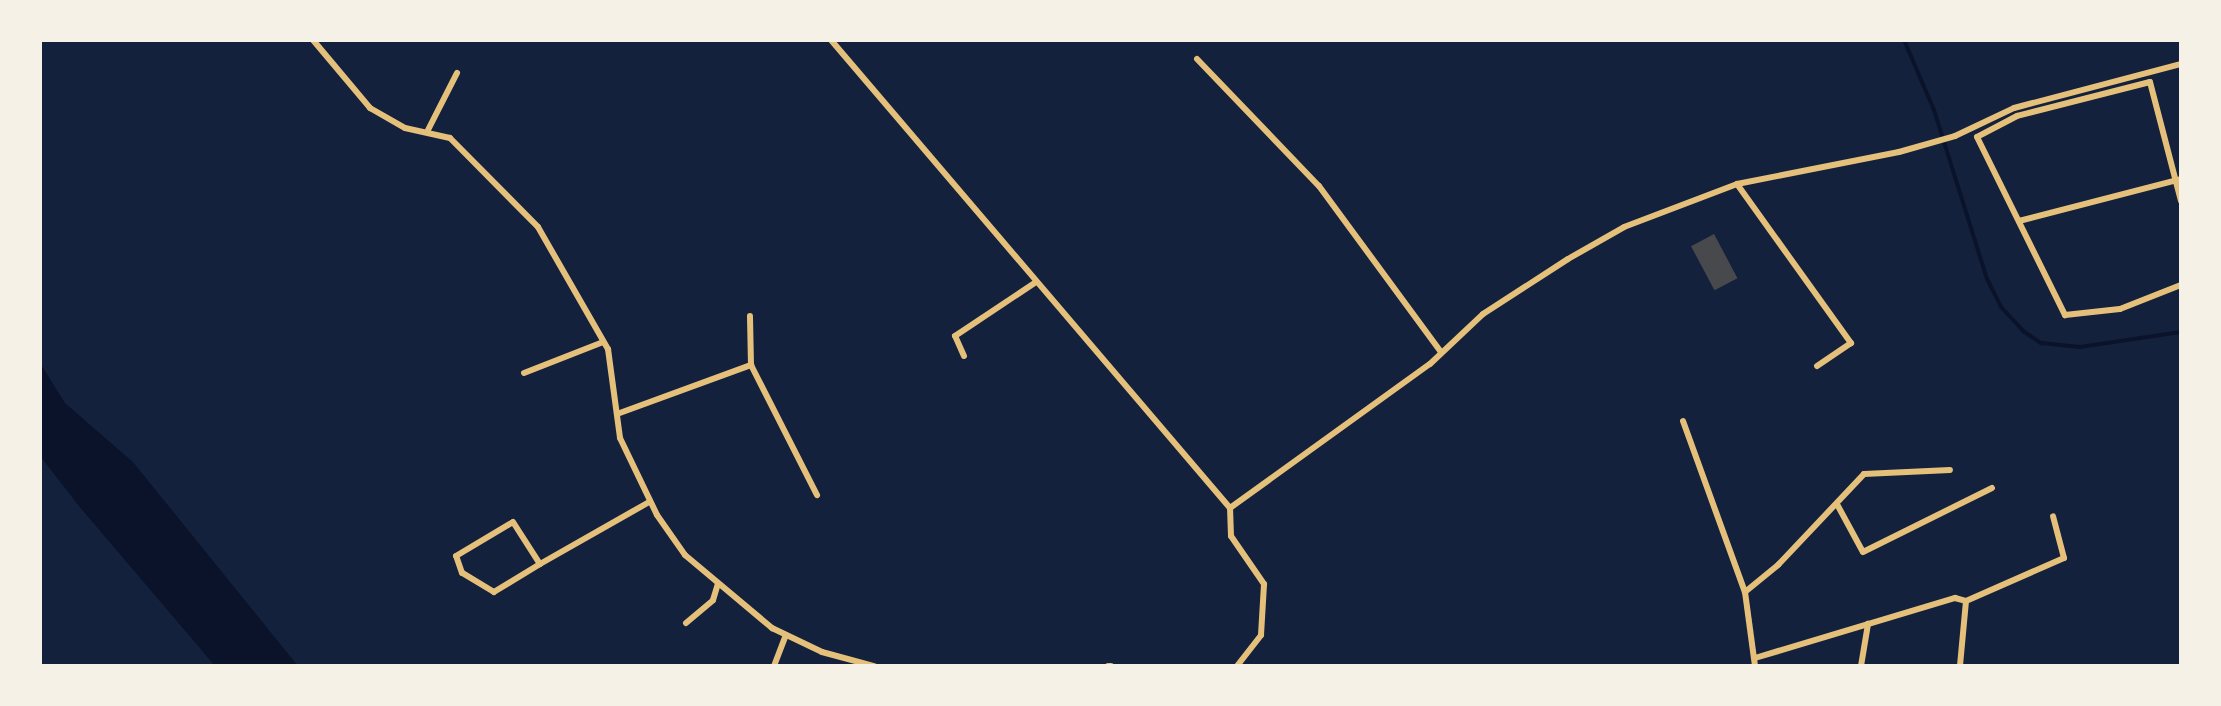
<!DOCTYPE html>
<style>
body{margin:0}
#map{position:relative;width:2221px;height:706px;overflow:hidden;background:#14213d;font-family:Barlow,sans-serif}
div>[style]{position:absolute}
.water>*{inset:0;background:#0b132b}
.stream>*{height:4px;margin:-2px;padding:0 2px;transform-origin:2px;border-radius:2px;background:#0b132b}
.building>*{inset:0;background:#48494c;transform-origin:0 0}
.minor>*{height:6px;margin:-3px;padding:0 3px;transform-origin:3px;border-radius:3px;background:#e5c07b}
span{translate:-50% -50%;white-space:nowrap;text-align:center;line-height:1.15;-webkit-text-stroke:6px #f6f1e7;paint-order:stroke}
.frame{position:absolute;inset:0;border:42px solid #f6f1e7;pointer-events:none}
</style>
<div id="map">
<div class="water">
<div style="clip-path:polygon(40px 363px,65px 403px,133px 462px,298px 666px,215px 666px,78px 505px,40px 456px)"></div>
</div>
<div class="stream">
<div style="left:1904px;top:40px;width:76px;rotate:66.8deg"></div>
<div style="left:1934px;top:110px;width:177px;rotate:72.6deg"></div>
<div style="left:1987px;top:279px;width:31px;rotate:63deg"></div>
<div style="left:2001px;top:307px;width:33px;rotate:47deg"></div>
<div style="left:2023px;top:331px;width:22px;rotate:34deg"></div>
<div style="left:2041px;top:343px;width:39px;rotate:6deg"></div>
<div style="left:2080px;top:347px;width:102px;rotate:-8.4deg"></div>
</div>
<div class="building">
<div style="left:1714px;top:234px;width:50px;height:26px;rotate:62deg"></div>
</div>
<div class="minor">
<div style="left:313px;top:40px;width:89px;rotate:50deg"></div>
<div style="left:370px;top:108px;width:40px;rotate:29.7deg"></div>
<div style="left:405px;top:128px;width:46px;rotate:12.5deg"></div>
<div style="left:450px;top:138px;width:125px;rotate:45.3deg"></div>
<div style="left:538px;top:227px;width:141px;rotate:60.2deg"></div>
<div style="left:608px;top:349px;width:90px;rotate:82.3deg"></div>
<div style="left:620px;top:438px;width:85px;rotate:64.3deg"></div>
<div style="left:657px;top:515px;width:49px;rotate:55deg"></div>
<div style="left:685px;top:555px;width:114px;rotate:40deg"></div>
<div style="left:772px;top:628px;width:55px;rotate:25.6deg"></div>
<div style="left:822px;top:652px;width:54px;rotate:15.1deg"></div>
<div style="left:831px;top:40px;width:615px;rotate:49.55deg"></div>
<div style="left:1197px;top:59px;width:176px;rotate:46.2deg"></div>
<div style="left:1319px;top:186px;width:206px;rotate:53.7deg"></div>
<div style="left:428px;top:130px;width:64px;rotate:-63deg"></div>
<div style="left:1737px;top:184px;width:196px;rotate:54.4deg"></div>
<div style="left:1851px;top:343px;width:41px;rotate:145.9deg"></div>
<div style="left:2181px;top:201px;width:123px;rotate:-104.6deg"></div>
<div style="left:2150px;top:82px;width:137px;rotate:165.7deg"></div>
<div style="left:2017px;top:116px;width:45px;rotate:152.3deg"></div>
<div style="left:1977px;top:137px;width:199px;rotate:63.7deg"></div>
<div style="left:2065px;top:315px;width:55px;rotate:-6.2deg"></div>
<div style="left:2120px;top:309px;width:66px;rotate:-21.5deg"></div>
<div style="left:2019px;top:221px;width:167px;rotate:-14.5deg"></div>
<div style="left:964px;top:356px;width:22px;rotate:-114deg"></div>
<div style="left:955px;top:336px;width:97px;rotate:-33.7deg"></div>
<div style="left:751px;top:365px;width:146px;rotate:63.1deg"></div>
<div style="left:524px;top:373px;width:85px;rotate:-21.4deg"></div>
<div style="left:617px;top:414px;width:143px;rotate:-20.1deg"></div>
<div style="left:751px;top:365px;width:49px;rotate:-91.2deg"></div>
<div style="left:1683px;top:421px;width:182px;rotate:70.1deg"></div>
<div style="left:1838px;top:506px;width:52px;rotate:61.5deg"></div>
<div style="left:1863px;top:552px;width:144px;rotate:-26.4deg"></div>
<div style="left:513px;top:522px;width:50px;rotate:57.3deg"></div>
<div style="left:540px;top:564px;width:54px;rotate:148.7deg"></div>
<div style="left:494px;top:592px;width:37px;rotate:-149deg"></div>
<div style="left:462px;top:573px;width:18px;rotate:-109deg"></div>
<div style="left:456px;top:556px;width:66px;rotate:-30.8deg"></div>
<div style="left:540px;top:564px;width:125px;rotate:-29.6deg"></div>
<div style="left:1966px;top:601px;width:107px;rotate:-23.7deg"></div>
<div style="left:2064px;top:558px;width:43px;rotate:-104.7deg"></div>
<div style="left:686px;top:623px;width:35px;rotate:-40deg"></div>
<div style="left:713px;top:600px;width:17px;rotate:-73deg"></div>
<div style="left:1755px;top:658px;width:209px;rotate:-16.7deg"></div>
<div style="left:1955px;top:598px;width:11px;rotate:15deg"></div>
<div style="left:1966px;top:601px;width:65px;rotate:95.3deg"></div>
<div style="left:774px;top:666px;width:33px;rotate:-69deg"></div>
<div style="left:1108px;top:666px;width:3px"></div>
<div style="left:1237px;top:666px;width:39px;rotate:-52deg"></div>
<div style="left:1261px;top:635px;width:51px;rotate:-86.6deg"></div>
<div style="left:1264px;top:584px;width:58px;rotate:-124.5deg"></div>
<div style="left:1231px;top:536px;width:28px;rotate:-92deg"></div>
<div style="left:1230px;top:508px;width:246px;rotate:-35.8deg"></div>
<div style="left:1430px;top:364px;width:73px;rotate:-43.3deg"></div>
<div style="left:1483px;top:314px;width:101px;rotate:-32.9deg"></div>
<div style="left:1568px;top:259px;width:64px;rotate:-29.7deg"></div>
<div style="left:1624px;top:227px;width:121px;rotate:-20.8deg"></div>
<div style="left:1737px;top:184px;width:165px;rotate:-11.2deg"></div>
<div style="left:1899px;top:152px;width:58px;rotate:-15.9deg"></div>
<div style="left:1955px;top:136px;width:65px;rotate:-25.4deg"></div>
<div style="left:2014px;top:108px;width:173px;rotate:-14.8deg"></div>
<div style="left:1755px;top:666px;width:75px;rotate:-97.7deg"></div>
<div style="left:1745px;top:592px;width:43px;rotate:-39.3deg"></div>
<div style="left:1778px;top:565px;width:125px;rotate:-46.6deg"></div>
<div style="left:1864px;top:474px;width:86px;rotate:-2.7deg"></div>
<div style="left:1861px;top:666px;width:43px;rotate:-80.5deg"></div>
</div>
<div class="frame"></div>
</div>
